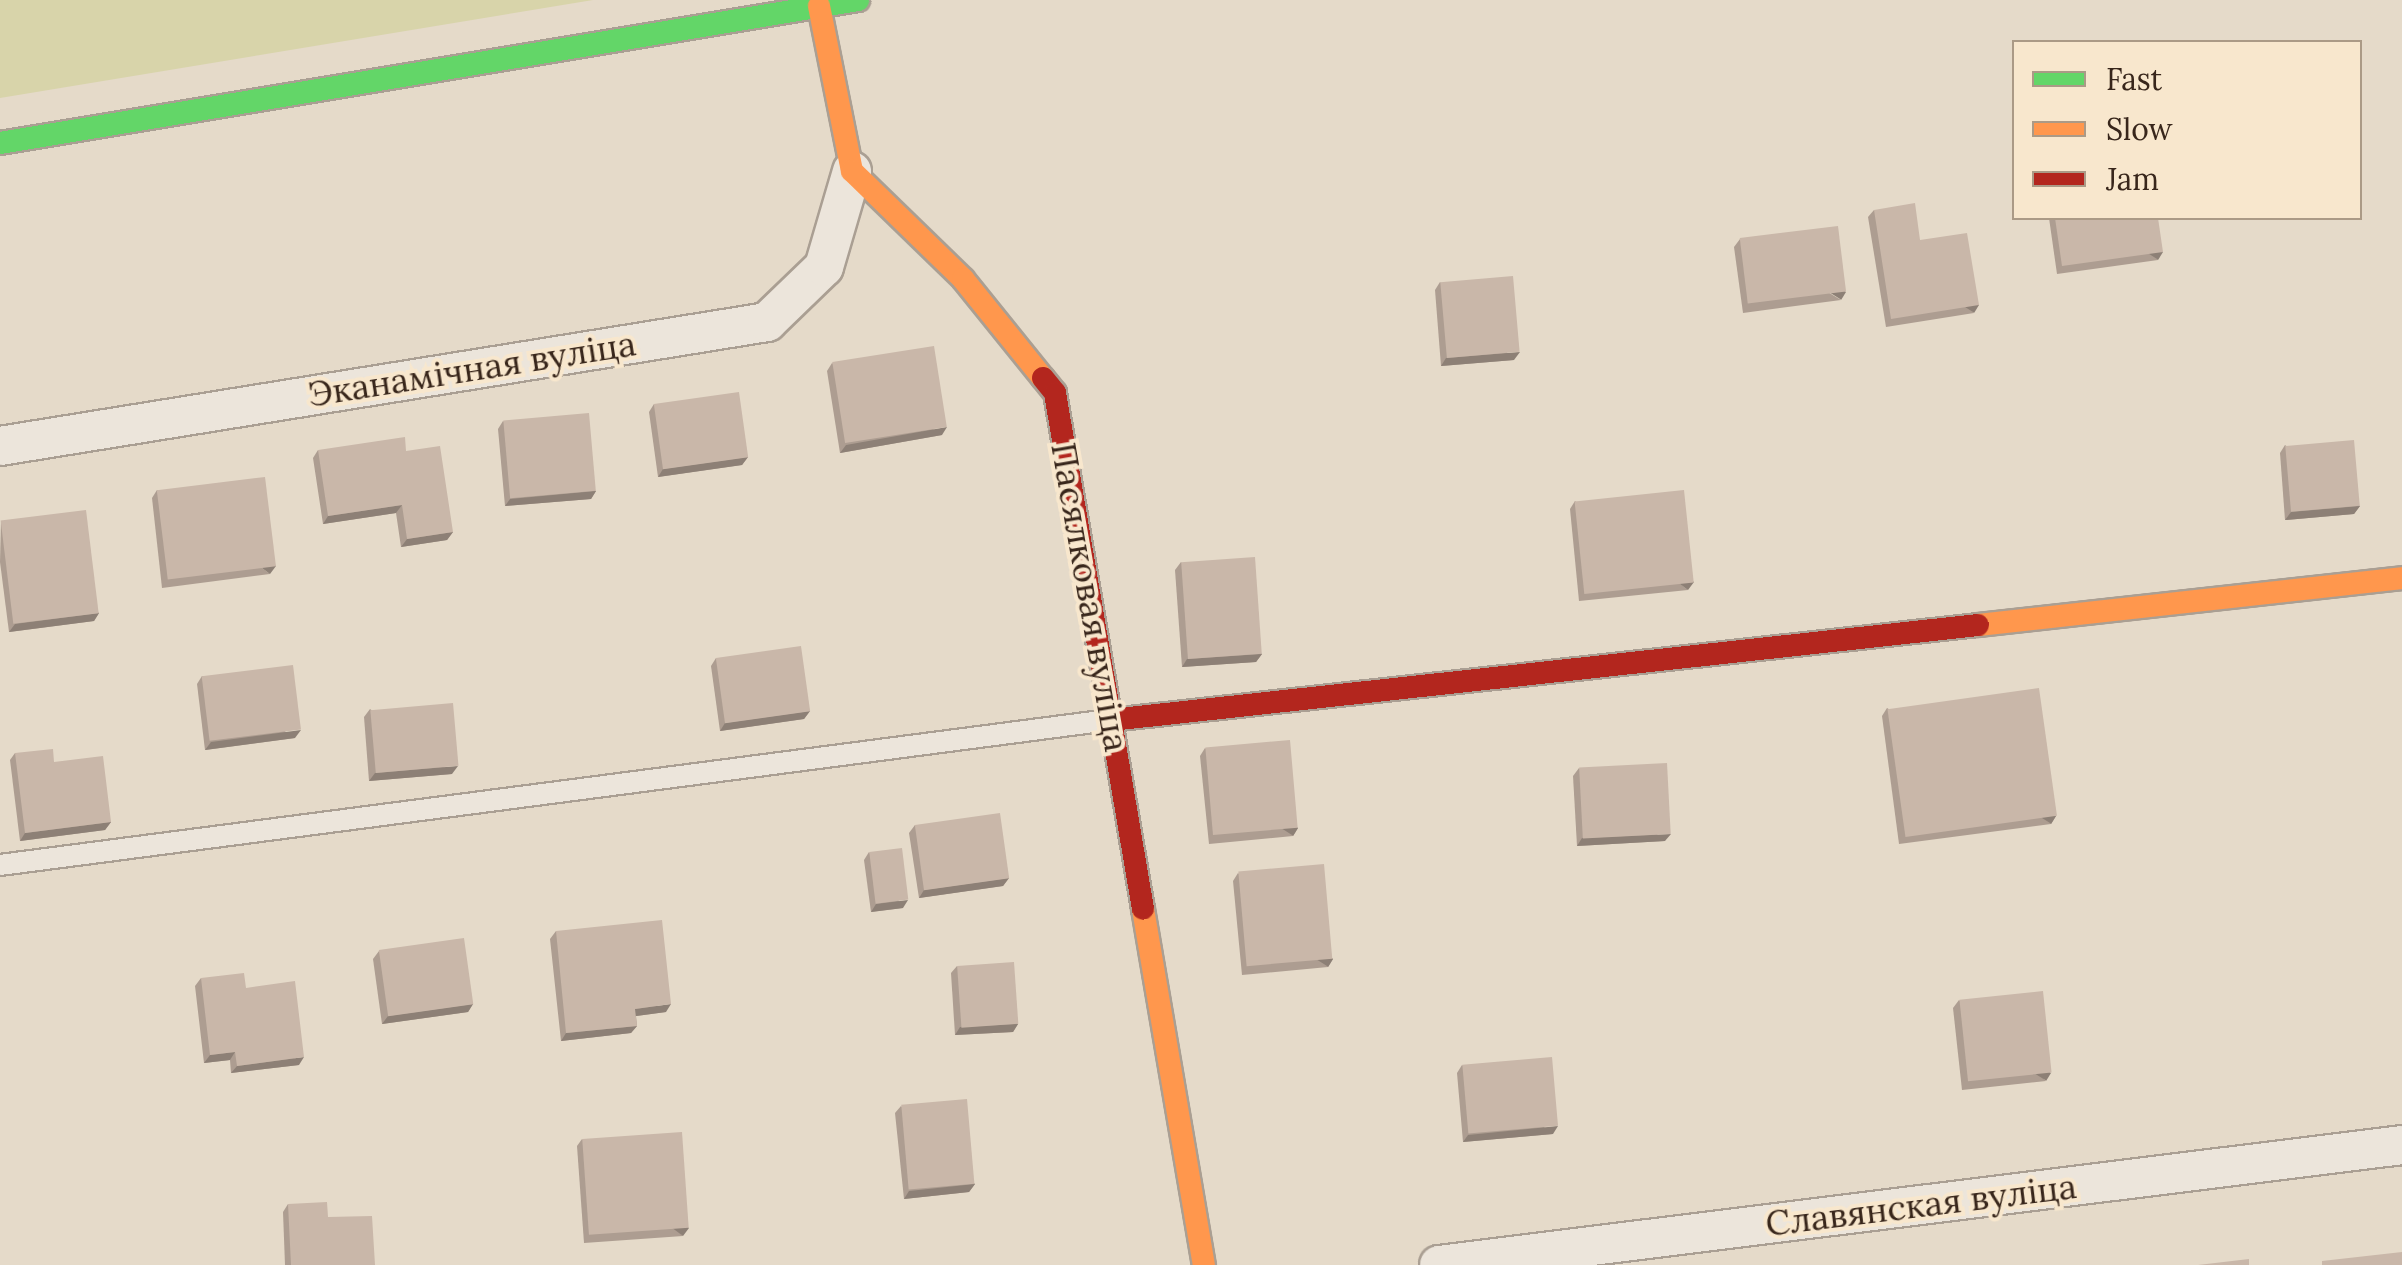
<!DOCTYPE html>
<meta charset="utf-8">
<style>
body{margin:0}
#map{position:relative;width:2402px;height:1265px;overflow:hidden;background:#e5dac9;font-family:Lora,serif}
div>[style]{position:absolute}
.green>*{inset:0;background:#d8d4aa}
.roads{filter:drop-shadow(2px 0 #aa9f93) drop-shadow(-2px 0 #aa9f93) drop-shadow(0 2px #aa9f93) drop-shadow(0 -2px #aa9f93)}
.lane>*{height:20px;margin:-10px;padding:0 10px;transform-origin:10px;border-radius:10px;background:#ece5db}
.street>*{height:38px;margin:-19px;padding:0 19px;transform-origin:19px;border-radius:19px;background:#ece5db}
.fast>*{height:22px;margin:-11px;padding:0 11px;transform-origin:11px;border-radius:11px;background:#63d668}
.slow>*{height:22px;margin:-11px;padding:0 11px;transform-origin:11px;border-radius:11px;background:#ff974d}
.jam>*{height:22px;margin:-11px;padding:0 11px;transform-origin:11px;border-radius:11px;background:#b3261e}
.wall>*{inset:0;background:#ad9d91}
.shaded-wall>*{inset:0;background:#8d8076;transform-origin:0 0}
.building>*{inset:0;background:#c9b7a9;transform-origin:0 0}
span{translate:-50% -50%;white-space:nowrap;text-align:center;line-height:1.15;-webkit-text-stroke:8px #f8e7cd;paint-order:stroke}
.street-label{font-size:35px;color:#38261b}
.legend{position:absolute;left:2012px;top:40px;width:350px;height:180px;box-sizing:border-box;background:#f8e7cd;border:2px solid #ab9a86;margin:0;padding:12px 18px;list-style:none;font-size:30px;color:#38261b}
.legend li{display:flex;align-items:center;gap:20px;height:50px}
.legend b{width:50px;border:2px solid #ab9a86}
</style>
<div id="map">
<div class="green">
<div style="clip-path:polygon(0 0,593px 0,0 98px)"></div>
</div>
<div class="roads">
<div class="lane">
<div style="left:0;top:865px;width:1118px;rotate:-7.45deg"></div>
</div>
<div class="street">
<div style="left:0;top:446px;width:777px;rotate:-9.18deg"></div>
<div style="left:767px;top:322px;width:79px;rotate:-44deg"></div>
<div style="left:824px;top:267px;width:100px;rotate:-73.7deg"></div>
<div style="left:1439px;top:1265px;width:970px;rotate:-7.1deg"></div>
</div>
<div class="fast">
<div style="left:0;top:143px;width:870px;rotate:-9.46deg"></div>
</div>
<div class="slow">
<div style="left:819px;top:6px;width:168px;rotate:78.7deg"></div>
<div style="left:852px;top:171px;width:155px;rotate:44.2deg"></div>
<div style="left:963px;top:279px;width:127px;rotate:51.1deg"></div>
<div style="left:1978px;top:625px;width:427px;rotate:-6.3deg"></div>
<div style="left:1143px;top:909px;width:361px;rotate:80.3deg"></div>
</div>
<div class="jam">
<div style="left:1043px;top:378px;width:19px;rotate:51deg"></div>
<div style="left:1055px;top:393px;width:523px;rotate:80.32deg"></div>
<div style="left:1111px;top:720px;width:872px;rotate:-6.25deg"></div>
</div>
</div>
<div class="wall">
<div style="clip-path:polygon(1874px 210px,1920px 240px,1974px 313px,1886px 327px,1868px 217px)"></div>
<div style="clip-path:polygon(2049px 218px,2158px 218px,2158px 260px,2057px 274px)"></div>
<div style="clip-path:polygon(1740px 239px,1841px 300px,1743px 313px,1734px 247px)"></div>
<div style="clip-path:polygon(1440px 282px,1514px 360px,1441px 366px,1435px 290px)"></div>
<div style="clip-path:polygon(832px 363px,942px 435px,840px 453px,827px 371px)"></div>
<div style="clip-path:polygon(654px 404px,748px 457px,742px 465px,658px 477px,649px 412px)"></div>
<div style="clip-path:polygon(503px 421px,596px 491px,591px 499px,505px 506px,498px 429px)"></div>
<div style="clip-path:polygon(2285px 445px,2360px 506px,2354px 514px,2285px 520px,2280px 453px)"></div>
<div style="clip-path:polygon(318px 450px,453px 532px,447px 540px,401px 547px,396px 513px,323px 524px,313px 458px)"></div>
<div style="clip-path:polygon(157px 490px,270px 574px,162px 588px,152px 498px)"></div>
<div style="clip-path:polygon(1575px 501px,1688px 590px,1579px 601px,1570px 509px)"></div>
<div style="clip-path:polygon(1px 521px,99px 613px,94px 621px,9px 632px,0 562px)"></div>
<div style="clip-path:polygon(1181px 562px,1262px 654px,1256px 662px,1182px 667px,1175px 570px)"></div>
<div style="clip-path:polygon(716px 658px,810px 711px,804px 719px,720px 731px,711px 666px)"></div>
<div style="clip-path:polygon(202px 676px,295px 738px,205px 750px,197px 684px)"></div>
<div style="clip-path:polygon(1887px 708px,2056px 816px,2051px 824px,1899px 844px,1882px 716px)"></div>
<div style="clip-path:polygon(370px 709px,452px 774px,369px 781px,364px 717px)"></div>
<div style="clip-path:polygon(1205px 748px,1298px 828px,1293px 836px,1209px 844px,1200px 756px)"></div>
<div style="clip-path:polygon(15px 753px,54px 762px,111px 822px,105px 830px,20px 841px,10px 760px)"></div>
<div style="clip-path:polygon(1579px 768px,1665px 841px,1577px 846px,1573px 776px)"></div>
<div style="clip-path:polygon(915px 825px,1009px 878px,1003px 886px,919px 898px,909px 833px)"></div>
<div style="clip-path:polygon(869px 852px,903px 908px,871px 912px,864px 860px)"></div>
<div style="clip-path:polygon(1238px 873px,1333px 959px,1328px 967px,1242px 975px,1233px 881px)"></div>
<div style="clip-path:polygon(556px 931px,666px 1012px,636px 1016px,637px 1026px,631px 1033px,561px 1041px,550px 939px)"></div>
<div style="clip-path:polygon(379px 951px,473px 1004px,468px 1012px,382px 1024px,373px 959px)"></div>
<div style="clip-path:polygon(957px 966px,1018px 1024px,1013px 1032px,955px 1035px,951px 973px)"></div>
<div style="clip-path:polygon(201px 978px,246px 988px,299px 1065px,231px 1073px,230px 1060px,204px 1063px,195px 986px)"></div>
<div style="clip-path:polygon(1959px 1000px,2046px 1081px,1962px 1090px,1953px 1008px)"></div>
<div style="clip-path:polygon(1462px 1065px,1553px 1134px,1463px 1142px,1457px 1073px)"></div>
<div style="clip-path:polygon(901px 1106px,975px 1184px,969px 1192px,904px 1199px,895px 1113px)"></div>
<div style="clip-path:polygon(582px 1139px,683px 1236px,584px 1243px,577px 1146px)"></div>
<div style="clip-path:polygon(288px 1204px,328px 1217px,375px 1265px,285px 1265px,283px 1212px)"></div>
</div>
<div class="shaded-wall">
<div style="left:2163px;top:252px;width:9px;height:102px;rotate:122deg"></div>
<div style="left:1846px;top:292px;width:9px;height:99px;rotate:122deg"></div>
<div style="left:1979px;top:305px;width:9px;height:89px;rotate:122deg"></div>
<div style="clip-path:polygon(1520px 352px,1514px 360px,1441px 366px,1446px 358px)"></div>
<div style="clip-path:polygon(947px 427px,942px 435px,840px 453px,846px 445px)"></div>
<div style="clip-path:polygon(748px 457px,742px 465px,658px 477px,663px 469px)"></div>
<div style="clip-path:polygon(596px 491px,591px 499px,505px 506px,510px 499px)"></div>
<div style="clip-path:polygon(402px 505px,396px 513px,323px 524px,328px 516px)"></div>
<div style="clip-path:polygon(2360px 506px,2354px 514px,2285px 520px,2291px 512px)"></div>
<div style="clip-path:polygon(453px 532px,447px 540px,401px 547px,407px 539px)"></div>
<div style="left:276px;top:566px;width:10px;height:109px;rotate:127deg"></div>
<div style="left:1694px;top:582px;width:10px;height:111px;rotate:127deg"></div>
<div style="clip-path:polygon(99px 613px,94px 621px,9px 632px,15px 624px)"></div>
<div style="clip-path:polygon(1262px 654px,1256px 662px,1182px 667px,1187px 659px)"></div>
<div style="clip-path:polygon(810px 711px,804px 719px,720px 731px,725px 723px)"></div>
<div style="clip-path:polygon(301px 730px,295px 738px,205px 750px,211px 742px)"></div>
<div style="clip-path:polygon(458px 766px,452px 774px,369px 781px,375px 773px)"></div>
<div style="left:2056px;top:816px;width:9px;height:153px;rotate:122deg"></div>
<div style="clip-path:polygon(111px 822px,105px 830px,20px 841px,25px 833px)"></div>
<div style="left:1298px;top:828px;width:9px;height:84px;rotate:122deg"></div>
<div style="clip-path:polygon(1671px 834px,1665px 841px,1577px 846px,1582px 838px)"></div>
<div style="clip-path:polygon(1009px 878px,1003px 886px,919px 898px,924px 890px)"></div>
<div style="clip-path:polygon(908px 900px,903px 908px,871px 912px,876px 904px)"></div>
<div style="left:1333px;top:959px;width:9px;height:86px;rotate:122deg"></div>
<div style="clip-path:polygon(473px 1004px,468px 1012px,382px 1024px,388px 1016px)"></div>
<div style="clip-path:polygon(671px 1004px,666px 1012px,629px 1017px,635px 1009px)"></div>
<div style="clip-path:polygon(1018px 1024px,1013px 1032px,955px 1035px,960px 1027px)"></div>
<div style="clip-path:polygon(637px 1026px,631px 1033px,561px 1041px,566px 1033px)"></div>
<div style="clip-path:polygon(235px 1052px,230px 1060px,204px 1063px,210px 1055px)"></div>
<div style="clip-path:polygon(304px 1057px,299px 1065px,231px 1073px,237px 1066px)"></div>
<div style="left:2051px;top:1073px;width:9px;height:84px;rotate:122deg"></div>
<div style="clip-path:polygon(1558px 1126px,1553px 1134px,1463px 1142px,1468px 1135px)"></div>
<div style="clip-path:polygon(975px 1184px,969px 1192px,904px 1199px,909px 1191px)"></div>
<div style="left:689px;top:1228px;width:10px;height:100px;rotate:127deg"></div>
</div>
<div class="building">
<div style="clip-path:polygon(1915px 203px,1920px 240px,1967px 233px,1979px 305px,1891px 319px,1874px 210px)"></div>
<div style="clip-path:polygon(2055px 218px,2158px 218px,2163px 252px,2062px 266px)"></div>
<div style="left:1838px;top:226px;width:66px;height:99px;rotate:83deg"></div>
<div style="left:1513px;top:276px;width:76px;height:73px;rotate:85deg"></div>
<div style="left:934px;top:346px;width:82px;height:103px;rotate:81deg"></div>
<div style="left:739px;top:392px;width:66px;height:86px;rotate:82deg"></div>
<div style="left:589px;top:413px;width:78px;height:86px;rotate:85deg"></div>
<div style="clip-path:polygon(405px 437px,406px 451px,440px 446px,453px 532px,407px 539px,402px 505px,328px 516px,318px 450px)"></div>
<div style="left:2354px;top:440px;width:66px;height:69px;rotate:85deg"></div>
<div style="left:265px;top:477px;width:90px;height:109px;rotate:83deg"></div>
<div style="left:1684px;top:490px;width:93px;height:110px;rotate:84deg"></div>
<div style="left:86px;top:510px;width:104px;height:86px;rotate:83deg"></div>
<div style="left:1255px;top:557px;width:97px;height:74px;rotate:86deg"></div>
<div style="left:801px;top:646px;width:66px;height:86px;rotate:82deg"></div>
<div style="left:293px;top:665px;width:65px;height:92px;rotate:83deg"></div>
<div style="left:2039px;top:688px;width:129px;height:153px;rotate:82deg"></div>
<div style="left:453px;top:703px;width:63px;height:83px;rotate:85deg"></div>
<div style="left:1290px;top:740px;width:88px;height:85px;rotate:85deg"></div>
<div style="clip-path:polygon(53px 749px,54px 762px,103px 756px,111px 822px,25px 833px,15px 753px)"></div>
<div style="left:1667px;top:763px;width:71px;height:88px;rotate:87deg"></div>
<div style="left:1000px;top:813px;width:66px;height:86px;rotate:82deg"></div>
<div style="left:902px;top:848px;width:52px;height:33px;rotate:83deg"></div>
<div style="left:1324px;top:864px;width:95px;height:86px;rotate:85deg"></div>
<div style="clip-path:polygon(662px 920px,671px 1004px,635px 1009px,637px 1026px,566px 1033px,556px 931px)"></div>
<div style="left:464px;top:938px;width:67px;height:86px;rotate:82deg"></div>
<div style="left:1014px;top:962px;width:62px;height:57px;rotate:86deg"></div>
<div style="clip-path:polygon(244px 973px,246px 988px,295px 981px,304px 1057px,237px 1066px,235px 1052px,210px 1055px,201px 978px)"></div>
<div style="left:2043px;top:991px;width:82px;height:84px;rotate:84deg"></div>
<div style="left:1552px;top:1057px;width:69px;height:90px;rotate:85deg"></div>
<div style="left:967px;top:1099px;width:85px;height:66px;rotate:85deg"></div>
<div style="left:682px;top:1132px;width:96px;height:100px;rotate:86deg"></div>
<div style="clip-path:polygon(327px 1202px,328px 1217px,372px 1216px,375px 1265px,291px 1265px,288px 1204px)"></div>
<div style="clip-path:polygon(2402px 1252px,2402px 1265px,2322px 1265px,2322px 1261px)"></div>
<div style="clip-path:polygon(2249px 1259px,2249px 1265px,2198px 1265px)"></div>
</div>
<div class="street-label">
<span style="left:472px;top:369px;rotate:-9deg">Эканамічная вуліца</span>
<span style="left:1090px;top:597px;rotate:80deg">Пасялковая вуліца</span>
<span style="left:1921px;top:1205px;rotate:-7deg">Славянская вуліца</span>
</div>
<ul class="legend">
<li><b style="height:12px;background:#63d668"></b>Fast</li>
<li><b style="height:12px;background:#ff974d"></b>Slow</li>
<li><b style="height:12px;background:#b3261e"></b>Jam</li>
</ul>
</div>
